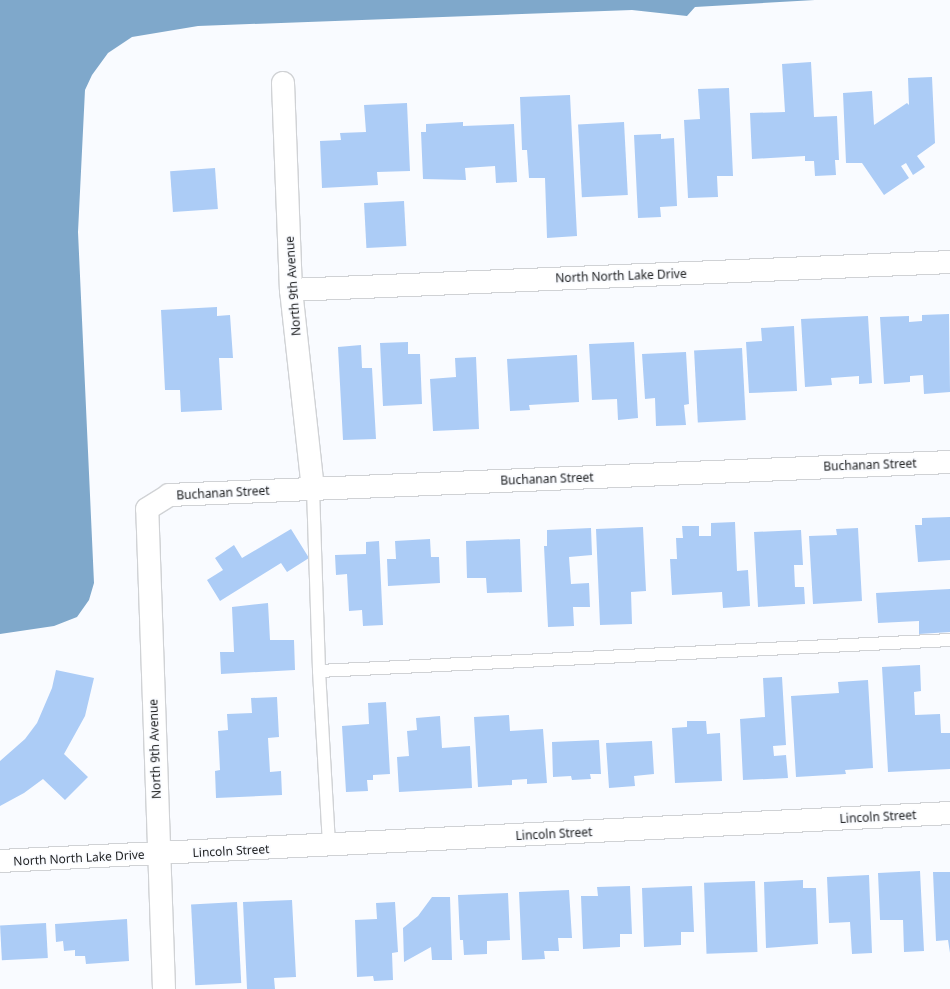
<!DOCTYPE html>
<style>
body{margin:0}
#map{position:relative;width:950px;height:989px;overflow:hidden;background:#f9fbff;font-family:"Noto Sans",sans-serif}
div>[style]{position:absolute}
.water>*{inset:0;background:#7fa8cb}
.building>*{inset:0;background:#acccf6;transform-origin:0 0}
.roads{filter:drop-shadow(1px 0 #d0d2d5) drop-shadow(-1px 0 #d0d2d5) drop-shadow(0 1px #d0d2d5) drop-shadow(0 -1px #d0d2d5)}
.lane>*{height:12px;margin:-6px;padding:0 6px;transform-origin:6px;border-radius:6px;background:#fff}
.street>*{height:22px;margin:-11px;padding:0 11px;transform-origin:11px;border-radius:11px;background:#fff}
span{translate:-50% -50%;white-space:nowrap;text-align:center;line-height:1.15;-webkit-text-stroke:3px #f9fbff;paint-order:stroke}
.street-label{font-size:12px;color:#1e1f20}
</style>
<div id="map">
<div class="water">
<div style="clip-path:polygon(0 0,815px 0,695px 7px,687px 16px,632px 10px,198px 26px,132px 37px,108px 53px,92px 75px,85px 90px,78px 232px,94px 583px,89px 600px,77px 617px,54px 626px,0 634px)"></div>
</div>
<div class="building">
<div style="clip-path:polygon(811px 62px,814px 117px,837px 116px,839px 160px,835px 160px,836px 175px,815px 176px,814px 161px,805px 161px,805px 156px,752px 159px,750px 113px,785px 112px,782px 64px)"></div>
<div style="clip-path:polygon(932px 77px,935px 143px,917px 156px,925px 167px,913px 175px,906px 163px,901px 166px,909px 178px,884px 195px,862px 163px,846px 163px,843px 93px,872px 91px,874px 125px,907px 103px,909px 105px,908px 78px)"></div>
<div style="clip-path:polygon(729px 88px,733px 176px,717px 176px,718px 197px,688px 198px,684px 120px,700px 119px,698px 89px)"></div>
<div style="clip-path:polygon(570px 95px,577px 236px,547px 238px,545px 178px,529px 178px,527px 150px,522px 150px,520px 97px)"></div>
<div style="clip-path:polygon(407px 103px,410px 171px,377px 172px,378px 185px,322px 188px,320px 141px,341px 140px,340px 133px,366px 132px,364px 105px)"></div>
<div style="clip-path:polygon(463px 122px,463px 126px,514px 124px,517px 182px,496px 183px,495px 166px,465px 168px,466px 180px,423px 179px,421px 132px,426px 132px,426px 124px)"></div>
<div style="left:624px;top:122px;width:73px;height:46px;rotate:87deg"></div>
<div style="clip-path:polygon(661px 134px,661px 139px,674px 138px,677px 206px,660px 207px,661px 217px,638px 218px,634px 135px)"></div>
<div style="left:215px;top:168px;width:41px;height:45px;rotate:86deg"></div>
<div style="left:404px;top:201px;width:45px;height:40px;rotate:87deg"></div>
<div style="clip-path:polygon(217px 307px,217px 316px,230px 315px,233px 358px,219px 358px,222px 410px,181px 412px,180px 390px,165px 390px,161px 310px)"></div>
<div style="clip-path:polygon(949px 314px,950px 392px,924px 394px,923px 375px,910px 376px,910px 382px,884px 384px,880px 317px,909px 316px,909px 322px,922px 321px,922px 315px)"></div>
<div style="clip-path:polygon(868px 316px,872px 383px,859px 384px,859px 376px,831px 378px,832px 385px,805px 387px,801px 319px)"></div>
<div style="clip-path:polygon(794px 326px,797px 391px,749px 393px,746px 342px,762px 341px,761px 328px)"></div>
<div style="clip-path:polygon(408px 342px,408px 354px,420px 354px,422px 404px,383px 406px,380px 343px)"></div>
<div style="clip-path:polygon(634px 342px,638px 418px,618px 420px,617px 399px,592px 400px,589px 344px)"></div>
<div style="clip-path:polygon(361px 345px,362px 368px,372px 368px,376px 439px,343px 440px,338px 347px)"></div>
<div style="left:742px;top:348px;width:72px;height:48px;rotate:87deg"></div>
<div style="clip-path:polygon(686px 352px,689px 404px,684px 405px,686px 425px,656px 426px,655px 398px,645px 399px,642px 354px)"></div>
<div style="clip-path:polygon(577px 355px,579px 402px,529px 405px,530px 410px,510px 411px,507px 359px)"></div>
<div style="clip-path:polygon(476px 357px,479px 429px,433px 431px,430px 379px,456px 377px,455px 358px)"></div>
<div style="clip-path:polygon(950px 517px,950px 560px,918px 562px,915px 525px,922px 525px,922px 518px)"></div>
<div style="clip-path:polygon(735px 522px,737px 571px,748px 570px,750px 606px,723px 608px,722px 592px,672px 595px,670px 559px,677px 559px,676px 538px,683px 538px,682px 526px,699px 526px,699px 536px,711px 536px,711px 523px)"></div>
<div style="clip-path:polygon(643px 527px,646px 591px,631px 592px,632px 624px,600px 625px,596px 529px)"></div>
<div style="clip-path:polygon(591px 528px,592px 555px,569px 557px,571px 584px,589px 583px,590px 607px,573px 607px,574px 626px,548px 627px,544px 546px,547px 546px,547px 530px)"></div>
<div style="clip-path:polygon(858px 528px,862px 601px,813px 604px,809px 536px,837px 535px,836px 529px)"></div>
<div style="clip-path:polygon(291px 529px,309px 558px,287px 572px,281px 563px,220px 601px,207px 580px,223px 570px,215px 558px,234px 545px,242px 558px)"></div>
<div style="clip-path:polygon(801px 530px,803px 565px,794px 565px,795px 587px,804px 587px,805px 604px,758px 607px,754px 532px)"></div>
<div style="clip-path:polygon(430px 539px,431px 557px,439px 557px,440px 583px,388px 586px,387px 559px,396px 559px,395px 541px)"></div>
<div style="clip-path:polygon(520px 539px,522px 592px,487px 593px,486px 578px,467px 578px,466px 541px)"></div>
<div style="clip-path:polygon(379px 541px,383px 625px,363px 626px,362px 610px,349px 611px,347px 574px,336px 575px,335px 555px,366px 554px,366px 542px)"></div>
<div style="clip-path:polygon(950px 589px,950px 632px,919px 634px,919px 621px,878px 623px,876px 593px)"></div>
<div style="clip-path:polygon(268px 603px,270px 640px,294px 640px,295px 670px,221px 674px,220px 652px,234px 652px,232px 607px)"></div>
<div style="clip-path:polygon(920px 665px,921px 691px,914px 692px,915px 715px,940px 714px,941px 733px,950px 733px,950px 769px,888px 772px,882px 667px)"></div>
<div style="clip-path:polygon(56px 670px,94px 678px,85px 716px,64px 754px,88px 777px,65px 800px,43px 779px,24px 793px,0 806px,0 761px,25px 739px,37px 723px,52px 688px)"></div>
<div style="clip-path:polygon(782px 677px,786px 745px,773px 746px,774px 756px,786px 755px,788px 778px,743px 780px,740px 719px,765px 717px,763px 678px)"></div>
<div style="clip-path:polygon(868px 680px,873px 768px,845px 770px,846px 774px,796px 777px,791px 696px,839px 693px,838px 682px)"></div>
<div style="clip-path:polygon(277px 697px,279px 737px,268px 738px,270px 772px,281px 771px,282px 795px,216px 798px,215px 771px,220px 770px,218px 731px,228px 730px,227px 714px,252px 713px,251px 698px)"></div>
<div style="clip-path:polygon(386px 702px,390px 774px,373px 775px,373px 780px,367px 780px,368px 791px,346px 792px,342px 726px,369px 724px,368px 703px)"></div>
<div style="clip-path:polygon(509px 715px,510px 731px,543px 729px,547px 783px,527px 784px,527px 779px,512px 780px,512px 785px,478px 787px,474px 717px)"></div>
<div style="clip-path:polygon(440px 716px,442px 748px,470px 746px,472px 788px,399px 792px,397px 757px,409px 756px,407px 731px,417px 730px,416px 718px)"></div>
<div style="clip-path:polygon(687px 721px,706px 721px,707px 734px,720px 733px,722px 781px,675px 783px,672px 728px,687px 727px)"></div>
<div style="clip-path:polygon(599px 740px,601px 774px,590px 774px,591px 779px,572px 780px,571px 776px,553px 777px,552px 742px)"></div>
<div style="clip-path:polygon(652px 741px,654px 774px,634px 776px,635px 786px,609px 788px,606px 743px)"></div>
<div style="clip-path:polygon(920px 871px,924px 951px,904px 952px,903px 920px,880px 920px,878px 873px)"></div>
<div style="clip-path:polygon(933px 872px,950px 872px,950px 953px,948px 940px,936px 941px)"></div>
<div style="clip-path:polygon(869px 875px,872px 953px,852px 954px,850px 922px,829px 923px,827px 877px)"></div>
<div style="clip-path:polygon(803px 880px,803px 888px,816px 888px,818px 944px,766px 948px,764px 882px)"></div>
<div style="left:755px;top:881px;width:71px;height:51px;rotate:88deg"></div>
<div style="clip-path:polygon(630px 886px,632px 934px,620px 934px,620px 947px,583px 949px,581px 896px,598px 896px,597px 887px)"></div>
<div style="clip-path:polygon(692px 886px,694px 932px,681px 932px,681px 945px,644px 947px,642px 888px)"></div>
<div style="clip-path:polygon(569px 890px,572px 938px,558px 938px,559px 951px,544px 951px,545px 959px,522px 960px,519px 892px)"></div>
<div style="clip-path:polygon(508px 893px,510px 940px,487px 941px,487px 954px,464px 955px,463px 940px,460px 940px,458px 895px)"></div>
<div style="clip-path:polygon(432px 897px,450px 897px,452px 960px,432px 960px,431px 947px,404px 962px,403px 928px,418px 916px)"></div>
<div style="clip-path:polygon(292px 900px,296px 977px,274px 978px,275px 989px,247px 989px,243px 902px)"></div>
<div style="left:237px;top:902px;width:81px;height:46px;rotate:87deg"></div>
<div style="clip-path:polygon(395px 902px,398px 952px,392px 953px,393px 980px,374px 981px,373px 976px,357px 977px,355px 920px,377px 919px,376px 903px)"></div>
<div style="clip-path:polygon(127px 919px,129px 961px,86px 964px,85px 956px,75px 956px,75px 950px,64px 951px,63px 941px,56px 942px,55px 924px)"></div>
<div style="left:46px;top:923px;width:35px;height:46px;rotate:87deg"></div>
</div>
<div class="roads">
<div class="lane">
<div style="left:313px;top:489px;width:182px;rotate:88.1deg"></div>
<div style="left:319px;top:671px;width:174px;rotate:86.7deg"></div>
<div style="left:319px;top:671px;width:632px;rotate:-2.81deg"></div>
</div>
<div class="street">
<div style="left:283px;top:83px;width:207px;rotate:87.8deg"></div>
<div style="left:291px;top:290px;width:200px;rotate:83.7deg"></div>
<div style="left:291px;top:290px;width:660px;rotate:-2.43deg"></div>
<div style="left:0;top:861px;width:951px;rotate:-2.89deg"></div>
<div style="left:164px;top:989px;width:480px;rotate:-92deg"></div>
<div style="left:147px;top:509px;width:26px;rotate:-32deg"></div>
<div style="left:169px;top:495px;width:782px;rotate:-2.42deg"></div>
</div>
</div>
<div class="street-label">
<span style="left:621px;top:276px;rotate:-2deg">North North Lake Drive</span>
<span style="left:293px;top:286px;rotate:-94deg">North 9th Avenue</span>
<span style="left:870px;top:465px;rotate:-2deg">Buchanan Street</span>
<span style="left:547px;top:479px;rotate:-2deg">Buchanan Street</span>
<span style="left:223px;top:493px;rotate:-3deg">Buchanan Street</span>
<span style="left:155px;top:749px;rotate:-92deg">North 9th Avenue</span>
<span style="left:878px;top:817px;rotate:-3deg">Lincoln Street</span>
<span style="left:554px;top:834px;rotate:-3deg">Lincoln Street</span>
<span style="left:231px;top:851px;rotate:-3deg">Lincoln Street</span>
<span style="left:79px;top:858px;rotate:-3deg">North North Lake Drive</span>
</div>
</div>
